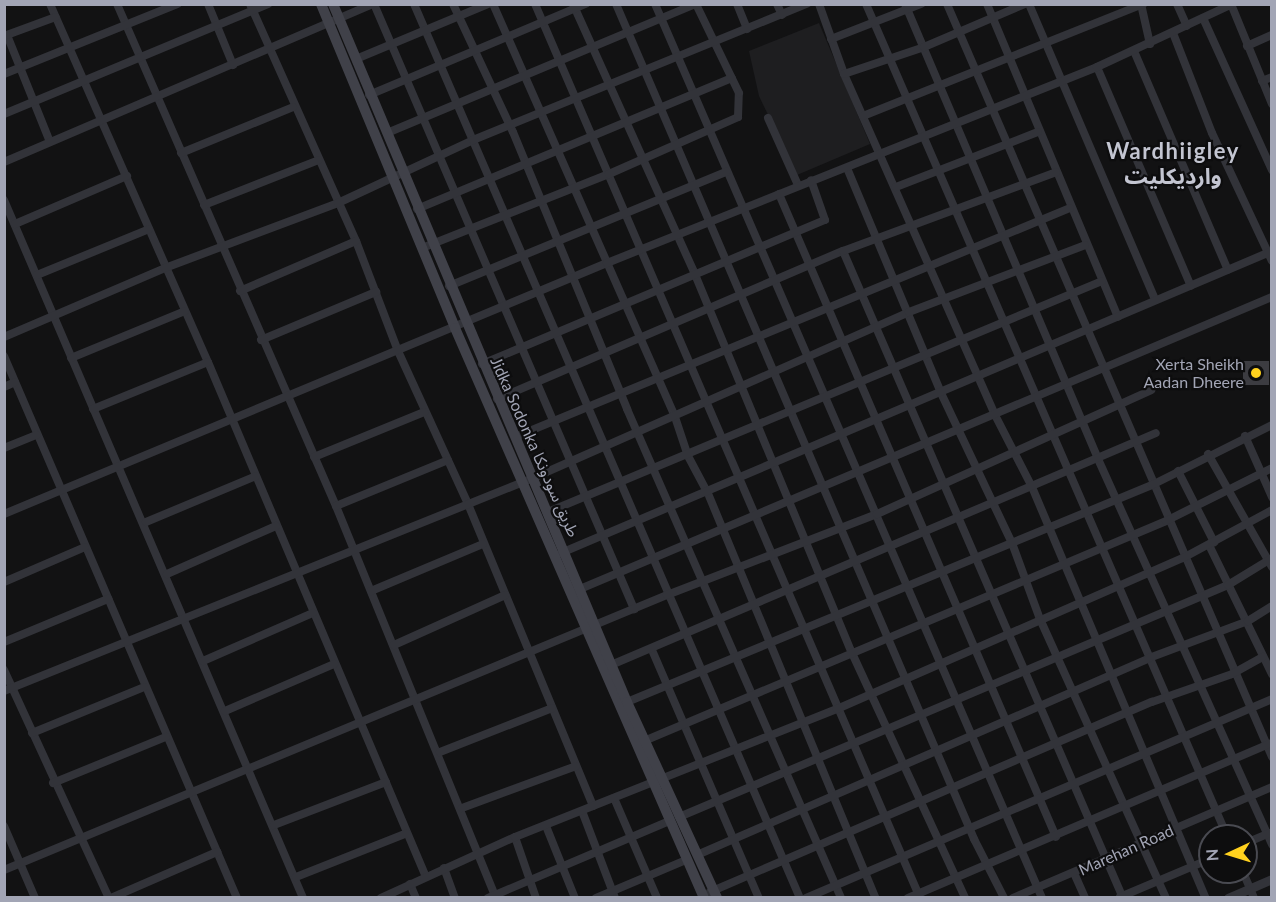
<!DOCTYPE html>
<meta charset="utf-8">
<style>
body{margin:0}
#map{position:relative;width:1276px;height:902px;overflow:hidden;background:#121213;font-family:Lato,"Noto Sans Arabic",sans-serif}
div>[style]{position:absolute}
.built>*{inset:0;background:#1e1e20}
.building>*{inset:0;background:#3c3c41;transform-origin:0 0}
.minor>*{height:8px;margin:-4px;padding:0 4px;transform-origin:4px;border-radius:4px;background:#323339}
.tertiary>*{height:9px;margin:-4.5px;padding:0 4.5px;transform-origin:4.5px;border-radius:4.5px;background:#323339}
.secondary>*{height:10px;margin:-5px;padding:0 5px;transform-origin:5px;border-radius:5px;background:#404149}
.dots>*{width:16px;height:16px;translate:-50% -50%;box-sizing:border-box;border:3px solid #0d0d0e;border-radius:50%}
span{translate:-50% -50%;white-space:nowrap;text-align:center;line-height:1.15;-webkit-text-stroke:4.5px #0d0d0e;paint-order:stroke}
.poi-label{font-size:16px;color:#a2a5b5}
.right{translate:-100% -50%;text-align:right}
.street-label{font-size:16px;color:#a2a5b5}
.district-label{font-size:22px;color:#c3c5d1;font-weight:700;letter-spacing:1.5px}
.frame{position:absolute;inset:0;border:6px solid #a2a5b5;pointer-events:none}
.north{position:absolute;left:1198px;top:824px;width:60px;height:60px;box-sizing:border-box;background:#0d0d0e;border:2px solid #494a51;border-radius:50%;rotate:266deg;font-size:16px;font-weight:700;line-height:24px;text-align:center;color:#a2a5b5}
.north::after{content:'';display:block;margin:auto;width:21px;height:27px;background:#ffd11e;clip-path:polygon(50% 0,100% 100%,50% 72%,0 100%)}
</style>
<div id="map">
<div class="built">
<div style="clip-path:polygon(819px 23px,870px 144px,797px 175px,759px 96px,749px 51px)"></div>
</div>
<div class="building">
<div style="left:1269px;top:361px;width:24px;height:26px;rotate:90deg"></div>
</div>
<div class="minor">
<div style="left:50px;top:4px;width:391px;rotate:66.2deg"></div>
<div style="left:208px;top:362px;width:559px;rotate:67.06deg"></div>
<div style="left:117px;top:4px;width:548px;rotate:66.43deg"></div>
<div style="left:336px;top:506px;width:423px;rotate:67.8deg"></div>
<div style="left:208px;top:4px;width:66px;rotate:67.7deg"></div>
<div style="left:250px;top:4px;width:260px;rotate:65.9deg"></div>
<div style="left:356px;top:241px;width:118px;rotate:69.1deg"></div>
<div style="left:398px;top:351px;width:168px;rotate:65.4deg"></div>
<div style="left:468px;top:504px;width:327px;rotate:67.5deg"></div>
<div style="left:374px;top:4px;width:659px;rotate:66.74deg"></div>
<div style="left:414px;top:4px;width:974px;rotate:66.65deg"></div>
<div style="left:453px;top:4px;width:141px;rotate:64.9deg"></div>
<div style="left:513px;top:132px;width:300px;rotate:67.6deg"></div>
<div style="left:627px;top:409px;width:534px;rotate:66.36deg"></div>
<div style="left:493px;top:4px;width:448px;rotate:66.2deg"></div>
<div style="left:674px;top:414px;width:44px;rotate:71.6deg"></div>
<div style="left:688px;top:456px;width:40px;rotate:62deg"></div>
<div style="left:707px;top:491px;width:441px;rotate:67.5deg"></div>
<div style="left:535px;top:4px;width:973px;rotate:66.7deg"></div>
<div style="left:573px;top:4px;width:294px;rotate:65.7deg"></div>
<div style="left:694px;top:272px;width:412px;rotate:67.5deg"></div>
<div style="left:852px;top:653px;width:270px;rotate:65.2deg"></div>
<div style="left:616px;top:4px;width:909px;rotate:66.79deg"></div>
<div style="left:974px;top:839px;width:66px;rotate:63deg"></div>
<div style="left:655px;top:4px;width:974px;rotate:66.59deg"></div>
<div style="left:737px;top:4px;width:27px;rotate:68deg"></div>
<div style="left:777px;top:4px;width:12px;rotate:66deg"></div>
<div style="left:819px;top:4px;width:74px;rotate:70.3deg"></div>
<div style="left:844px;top:74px;width:373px;rotate:66.1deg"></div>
<div style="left:995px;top:415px;width:81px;rotate:62.8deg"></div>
<div style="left:1032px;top:487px;width:446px;rotate:67.1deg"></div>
<div style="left:866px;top:4px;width:907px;rotate:66.54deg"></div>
<div style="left:905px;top:4px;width:494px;rotate:67deg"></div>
<div style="left:1098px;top:459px;width:423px;rotate:65.7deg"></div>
<div style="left:947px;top:4px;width:820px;rotate:66.65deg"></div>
<div style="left:987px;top:4px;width:339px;rotate:67.3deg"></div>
<div style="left:1029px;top:4px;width:322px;rotate:66.9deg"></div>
<div style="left:1141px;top:4px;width:41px;rotate:77.3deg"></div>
<div style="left:1177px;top:4px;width:24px;rotate:66deg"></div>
<div style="left:1231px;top:4px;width:108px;rotate:67.7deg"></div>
<div style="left:1203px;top:18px;width:167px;rotate:65.6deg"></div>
<div style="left:1173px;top:33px;width:107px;rotate:68.7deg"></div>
<div style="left:1212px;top:133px;width:141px;rotate:64.9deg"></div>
<div style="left:7px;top:35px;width:115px;rotate:68.1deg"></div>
<div style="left:4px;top:36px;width:55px;rotate:-20.1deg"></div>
<div style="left:831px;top:39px;width:97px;rotate:-21.3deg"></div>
<div style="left:1247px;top:46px;width:27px;rotate:-24deg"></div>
<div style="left:1134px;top:51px;width:238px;rotate:66.8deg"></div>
<div style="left:356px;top:59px;width:143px;rotate:-22.6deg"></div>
<div style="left:1097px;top:67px;width:238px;rotate:66.8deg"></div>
<div style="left:4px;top:74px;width:187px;rotate:-22deg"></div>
<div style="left:844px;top:74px;width:84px;rotate:-18.6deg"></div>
<div style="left:924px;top:47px;width:110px;rotate:-23.1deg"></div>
<div style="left:1262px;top:81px;width:11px;rotate:-22deg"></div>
<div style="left:369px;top:95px;width:235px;rotate:-22.8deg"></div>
<div style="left:4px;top:114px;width:286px;rotate:-22.6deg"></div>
<div style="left:863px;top:116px;width:302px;rotate:-21.8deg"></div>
<div style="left:768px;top:118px;width:73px;rotate:65.9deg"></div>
<div style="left:387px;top:133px;width:334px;rotate:-22.7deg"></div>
<div style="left:181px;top:153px;width:121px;rotate:-22.3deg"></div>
<div style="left:4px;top:162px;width:401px;rotate:-23.2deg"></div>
<div style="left:847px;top:168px;width:244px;rotate:67.3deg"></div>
<div style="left:941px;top:393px;width:166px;rotate:64.7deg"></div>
<div style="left:1012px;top:543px;width:81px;rotate:69.8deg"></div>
<div style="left:1040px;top:619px;width:306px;rotate:65.7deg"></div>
<div style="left:896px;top:187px;width:152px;rotate:-21.2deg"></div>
<div style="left:779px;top:194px;width:700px;rotate:66.69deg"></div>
<div style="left:4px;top:200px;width:759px;rotate:66.81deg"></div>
<div style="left:204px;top:205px;width:123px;rotate:-21.4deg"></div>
<div style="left:417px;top:209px;width:341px;rotate:-22.6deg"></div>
<div style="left:15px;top:224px;width:122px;rotate:-23.2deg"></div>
<div style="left:422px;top:248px;width:201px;rotate:-21.6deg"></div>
<div style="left:609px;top:174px;width:141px;rotate:-23.8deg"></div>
<div style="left:738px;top:117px;width:24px;rotate:-88deg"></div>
<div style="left:739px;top:93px;width:99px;rotate:-115.8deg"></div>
<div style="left:843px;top:251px;width:705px;rotate:66.6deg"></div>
<div style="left:37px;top:275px;width:121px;rotate:-22.3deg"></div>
<div style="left:449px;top:286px;width:300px;rotate:-22.4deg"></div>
<div style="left:240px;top:291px;width:126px;rotate:-23.3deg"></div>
<div style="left:4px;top:337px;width:175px;rotate:-23.2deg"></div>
<div style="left:165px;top:268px;width:185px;rotate:-20.6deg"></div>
<div style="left:338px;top:203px;width:149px;rotate:-25deg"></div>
<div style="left:473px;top:140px;width:361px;rotate:-22.2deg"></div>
<div style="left:261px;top:340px;width:125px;rotate:-22.7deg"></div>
<div style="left:4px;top:356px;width:590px;rotate:66.74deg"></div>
<div style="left:71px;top:358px;width:123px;rotate:-22.4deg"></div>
<div style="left:482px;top:364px;width:372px;rotate:-22.8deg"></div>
<div style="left:825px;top:220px;width:42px;rotate:-109.3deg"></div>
<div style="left:4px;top:387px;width:12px;rotate:-24deg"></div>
<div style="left:497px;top:399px;width:376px;rotate:-23.2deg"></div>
<div style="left:843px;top:251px;width:227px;rotate:-20.3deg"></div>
<div style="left:93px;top:409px;width:124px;rotate:-22.2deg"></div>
<div style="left:1245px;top:436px;width:67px;rotate:66.1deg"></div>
<div style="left:515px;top:437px;width:600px;rotate:-22.42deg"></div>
<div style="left:4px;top:448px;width:35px;rotate:-22deg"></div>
<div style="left:1208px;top:454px;width:130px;rotate:60.5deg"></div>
<div style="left:314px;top:457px;width:119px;rotate:-22.2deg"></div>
<div style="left:1178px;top:471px;width:80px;rotate:63.1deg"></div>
<div style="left:336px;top:506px;width:121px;rotate:-22.3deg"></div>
<div style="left:548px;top:512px;width:600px;rotate:-22.63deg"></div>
<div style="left:4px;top:514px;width:653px;rotate:-22.6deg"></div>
<div style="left:607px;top:263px;width:528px;rotate:-21.8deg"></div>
<div style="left:1097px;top:67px;width:149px;rotate:-25deg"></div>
<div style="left:146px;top:522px;width:119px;rotate:-22.7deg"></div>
<div style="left:1209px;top:545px;width:144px;rotate:64deg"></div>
<div style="left:561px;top:553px;width:772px;rotate:-23.01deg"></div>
<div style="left:167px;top:574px;width:119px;rotate:-23.8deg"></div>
<div style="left:4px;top:582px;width:88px;rotate:-23.4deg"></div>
<div style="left:580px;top:589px;width:751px;rotate:-22.88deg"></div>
<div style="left:371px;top:591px;width:121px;rotate:-22.8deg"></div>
<div style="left:4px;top:642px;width:113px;rotate:-22.5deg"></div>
<div style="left:394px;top:645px;width:122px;rotate:-24.2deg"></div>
<div style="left:652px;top:650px;width:270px;rotate:66.7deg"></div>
<div style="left:203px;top:661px;width:120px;rotate:-23.6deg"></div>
<div style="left:611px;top:665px;width:592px;rotate:-23.06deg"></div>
<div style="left:4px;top:670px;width:251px;rotate:65.3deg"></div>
<div style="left:4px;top:691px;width:570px;rotate:-21.93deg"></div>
<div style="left:533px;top:478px;width:411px;rotate:-23.8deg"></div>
<div style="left:909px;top:312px;width:188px;rotate:-20.8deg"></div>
<div style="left:627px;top:702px;width:568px;rotate:-22.46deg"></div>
<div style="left:1152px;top:485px;width:134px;rotate:-26.6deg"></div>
<div style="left:225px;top:711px;width:119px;rotate:-23.3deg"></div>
<div style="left:32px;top:733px;width:121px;rotate:-22.3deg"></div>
<div style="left:644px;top:741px;width:566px;rotate:-22.85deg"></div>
<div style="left:1166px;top:521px;width:119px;rotate:-26.6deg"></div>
<div style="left:440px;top:752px;width:120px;rotate:-21.4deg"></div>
<div style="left:53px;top:783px;width:122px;rotate:-22.2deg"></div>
<div style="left:614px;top:798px;width:109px;rotate:66.7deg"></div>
<div style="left:462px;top:808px;width:121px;rotate:-20.2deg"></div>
<div style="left:582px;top:811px;width:93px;rotate:69.2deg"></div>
<div style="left:679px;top:817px;width:596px;rotate:-22.91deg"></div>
<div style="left:1228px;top:585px;width:52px;rotate:-31.5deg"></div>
<div style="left:274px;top:825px;width:120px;rotate:-21deg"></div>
<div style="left:4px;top:826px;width:78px;rotate:66.7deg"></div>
<div style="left:546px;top:826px;width:78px;rotate:68.1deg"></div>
<div style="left:515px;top:837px;width:65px;rotate:71deg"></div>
<div style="left:1246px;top:843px;width:26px;rotate:-23deg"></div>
<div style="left:697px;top:855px;width:493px;rotate:-23.5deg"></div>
<div style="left:1149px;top:658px;width:106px;rotate:-20.5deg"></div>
<div style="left:1248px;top:621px;width:28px;rotate:-32deg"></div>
<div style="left:444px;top:868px;width:32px;rotate:70deg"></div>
<div style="left:4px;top:870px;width:718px;rotate:-22.53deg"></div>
<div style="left:667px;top:595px;width:225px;rotate:-21.1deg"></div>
<div style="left:877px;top:514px;width:301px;rotate:-24.3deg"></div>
<div style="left:1243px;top:872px;width:28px;rotate:67deg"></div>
<div style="left:1074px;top:873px;width:27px;rotate:66deg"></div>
<div style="left:296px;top:877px;width:119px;rotate:-21.6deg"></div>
<div style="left:410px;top:884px;width:15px;rotate:67deg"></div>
<div style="left:710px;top:892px;width:481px;rotate:-23.3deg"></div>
<div style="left:1152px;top:702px;width:85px;rotate:-19.3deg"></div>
<div style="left:1232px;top:674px;width:35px;rotate:-29deg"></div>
<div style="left:1120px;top:897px;width:98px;rotate:-22.9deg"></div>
<div style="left:111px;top:898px;width:116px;rotate:-23.5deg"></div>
<div style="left:381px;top:898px;width:147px;rotate:-24.5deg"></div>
<div style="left:515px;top:837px;width:347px;rotate:-21.7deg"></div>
<div style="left:837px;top:709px;width:378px;rotate:-23.6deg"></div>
<div style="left:1183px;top:558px;width:101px;rotate:-28.3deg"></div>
<div style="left:488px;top:898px;width:197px;rotate:-23deg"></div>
<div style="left:596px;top:898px;width:98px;rotate:-22.9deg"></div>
<div style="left:806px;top:898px;width:507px;rotate:-23.12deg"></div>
<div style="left:908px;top:898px;width:396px;rotate:-23.1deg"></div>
<div style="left:1013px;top:898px;width:282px;rotate:-23.2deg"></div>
</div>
<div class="tertiary">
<div style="left:1228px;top:898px;width:48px;rotate:-23.4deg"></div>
</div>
<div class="secondary">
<div style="left:321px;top:4px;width:351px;rotate:67.5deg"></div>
<div style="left:455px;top:328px;width:622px;rotate:66.4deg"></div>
<div style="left:333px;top:4px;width:757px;rotate:67.16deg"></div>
<div style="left:627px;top:702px;width:216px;rotate:65.3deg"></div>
</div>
<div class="dots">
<div style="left:1256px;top:373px;background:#ffd11e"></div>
</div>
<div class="poi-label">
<span class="right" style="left:1244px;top:373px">Xerta Sheikh<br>Aadan Dheere</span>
</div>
<div class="street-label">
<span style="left:535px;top:447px;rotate:66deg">Jidka Sodonka طريق سودونكا</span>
<span style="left:1126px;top:850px;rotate:-24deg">Marehan Road</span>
</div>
<div class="district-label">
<span style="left:1173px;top:163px">Wardhiigley<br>وارديكليت</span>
</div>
<div class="frame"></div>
<div class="north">N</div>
</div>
